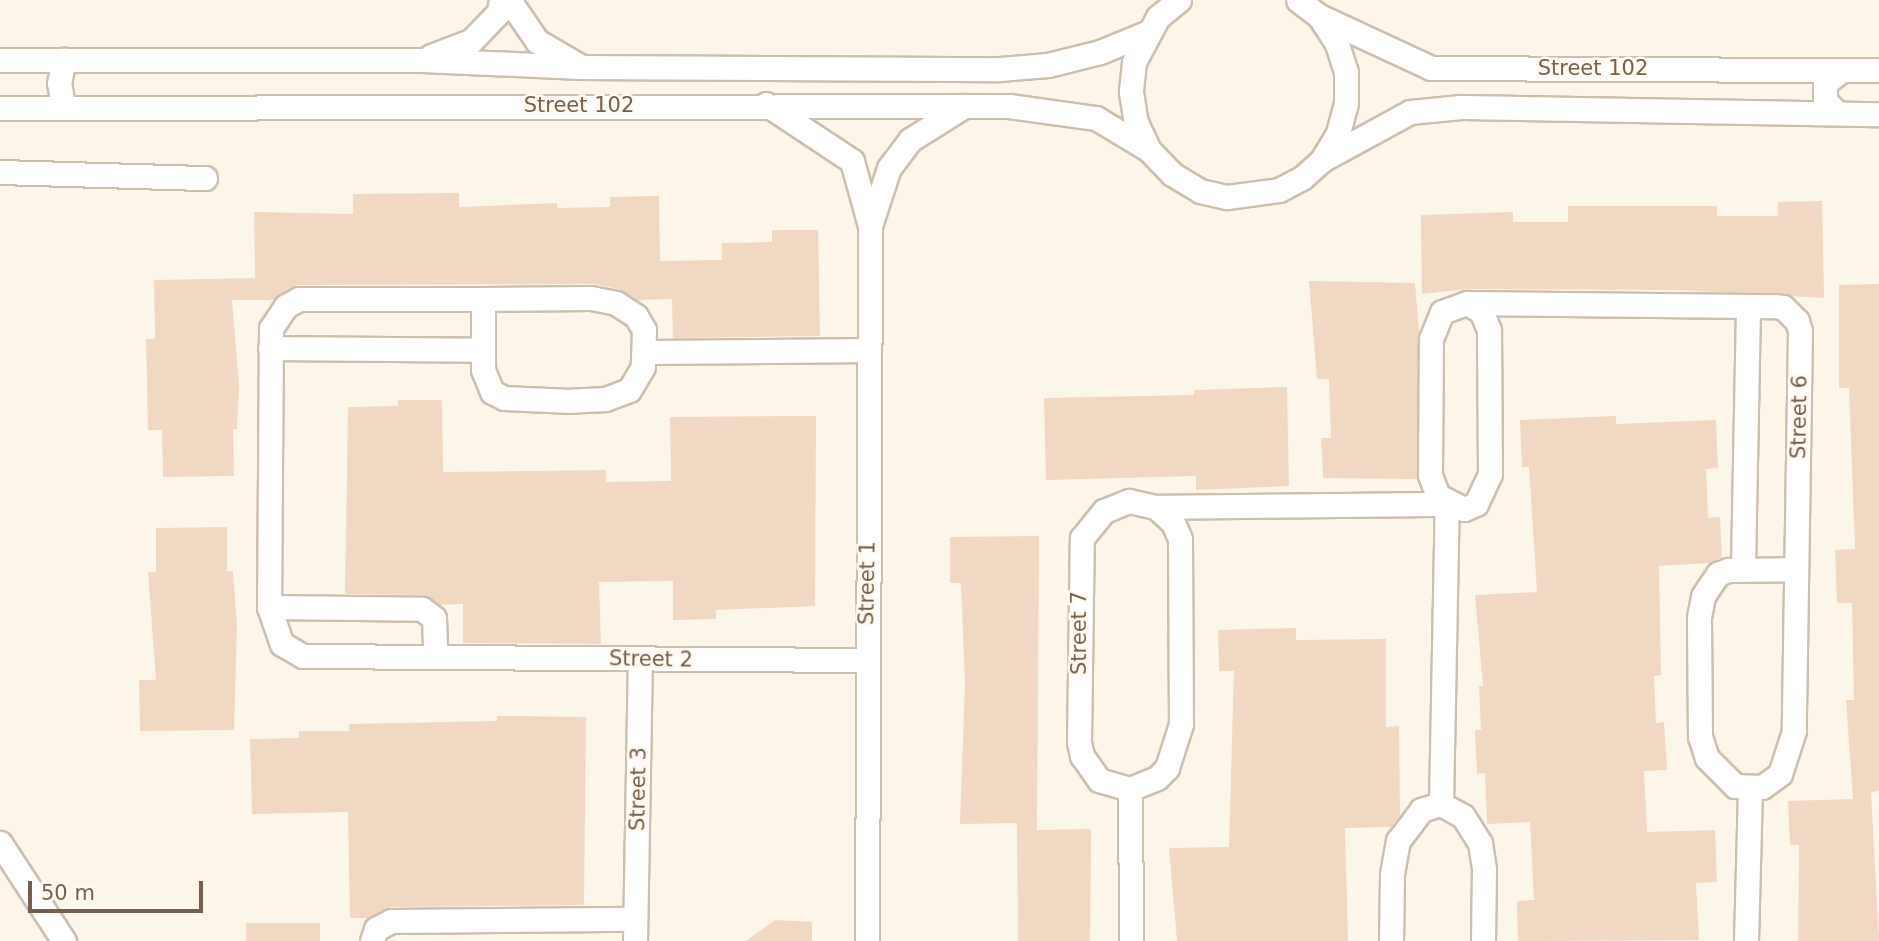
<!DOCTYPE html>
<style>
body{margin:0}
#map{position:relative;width:1879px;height:941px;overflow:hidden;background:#fcf6ea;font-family:"DejaVu Sans",sans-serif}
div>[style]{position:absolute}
.building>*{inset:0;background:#f0d8c2;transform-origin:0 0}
.roads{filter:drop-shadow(2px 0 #cdbfb0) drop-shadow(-2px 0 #cdbfb0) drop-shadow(0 2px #cdbfb0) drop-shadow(0 -2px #cdbfb0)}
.minor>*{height:23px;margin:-11.5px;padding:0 11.5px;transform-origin:11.5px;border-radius:11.5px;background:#fff}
span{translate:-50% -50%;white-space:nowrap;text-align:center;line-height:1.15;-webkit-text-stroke:5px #fefaf0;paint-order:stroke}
.street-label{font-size:21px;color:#755f4e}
.scale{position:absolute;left:28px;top:881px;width:175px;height:32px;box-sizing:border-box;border:4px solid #755f4e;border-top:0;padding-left:9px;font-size:21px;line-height:24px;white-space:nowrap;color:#755f4e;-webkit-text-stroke:5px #fefaf0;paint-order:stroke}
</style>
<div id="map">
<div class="building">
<div style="clip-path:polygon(459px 193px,459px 207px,557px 203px,557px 208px,610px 207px,610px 197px,659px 196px,660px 261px,722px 260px,722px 243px,772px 242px,772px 230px,818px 230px,820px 336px,673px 338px,672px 299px,637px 300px,619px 289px,593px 284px,298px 285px,273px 300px,232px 300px,239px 385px,237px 429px,233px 429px,234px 476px,163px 477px,162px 430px,148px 430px,146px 339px,155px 339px,154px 280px,255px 278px,254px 212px,353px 214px,353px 194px)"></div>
<div style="clip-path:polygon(1822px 201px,1824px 298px,1677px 290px,1467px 289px,1422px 294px,1421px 215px,1513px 212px,1513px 222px,1568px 222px,1568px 206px,1717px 206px,1717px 216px,1778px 216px,1778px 202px)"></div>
<div style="clip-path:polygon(1309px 281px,1415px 283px,1419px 330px,1417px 479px,1323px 478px,1321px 438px,1331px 438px,1329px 379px,1317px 379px)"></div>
<div style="clip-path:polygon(1879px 284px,1879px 791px,1871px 792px,1879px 941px,1798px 941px,1799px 845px,1790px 845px,1788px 801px,1853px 799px,1846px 700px,1854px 700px,1852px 603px,1837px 603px,1835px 550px,1855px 549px,1849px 388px,1839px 388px,1839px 285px)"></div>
<div style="clip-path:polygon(1287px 387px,1289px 486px,1196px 490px,1196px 476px,1046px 480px,1044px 398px,1194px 395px,1194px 390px)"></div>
<div style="clip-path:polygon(398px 400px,442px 400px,443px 472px,606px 470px,606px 482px,671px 481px,670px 417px,816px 416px,815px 606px,716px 610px,716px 619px,673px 620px,673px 581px,599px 582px,601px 644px,463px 643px,463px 604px,440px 605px,422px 595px,345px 594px,348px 407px,398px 406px)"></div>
<div style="clip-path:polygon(1616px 416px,1616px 424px,1716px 420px,1718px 468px,1706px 469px,1708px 518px,1720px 517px,1722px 557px,1710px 563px,1659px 566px,1661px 675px,1654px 676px,1656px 723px,1664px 722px,1667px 770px,1644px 771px,1647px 832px,1715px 830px,1717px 882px,1696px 883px,1699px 940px,1518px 941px,1517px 901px,1534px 900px,1530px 822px,1487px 824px,1485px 773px,1477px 774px,1475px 730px,1481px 730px,1479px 686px,1483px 686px,1475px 595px,1537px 592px,1529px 467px,1522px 467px,1520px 420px)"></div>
<div style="clip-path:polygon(227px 527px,227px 571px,233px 571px,237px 626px,234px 730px,140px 731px,139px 680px,156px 680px,148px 572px,156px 572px,156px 528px)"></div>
<div style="clip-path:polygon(1039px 536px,1037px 830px,1091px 829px,1090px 941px,1018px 941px,1017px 823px,960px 824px,965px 682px,961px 583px,950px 583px,950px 537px)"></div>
<div style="clip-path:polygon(1296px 628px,1296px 640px,1386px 639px,1386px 727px,1399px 726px,1400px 815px,1391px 827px,1345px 828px,1348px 941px,1177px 941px,1169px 848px,1229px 847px,1234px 671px,1219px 671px,1218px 630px)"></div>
<div style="clip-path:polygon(497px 716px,586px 717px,584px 905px,391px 907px,368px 918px,350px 918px,348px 812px,252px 814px,250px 739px,299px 738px,299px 731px,349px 731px,349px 724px,497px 721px)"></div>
<div style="clip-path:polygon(775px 920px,812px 922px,812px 941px,746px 941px)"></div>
<div style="left:320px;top:923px;width:18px;height:74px;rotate:90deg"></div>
</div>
<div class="roads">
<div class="minor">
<div style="left:509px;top:0;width:50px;rotate:55.7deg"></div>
<div style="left:537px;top:41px;width:48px;rotate:30.3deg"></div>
<div style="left:1179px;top:0;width:27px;rotate:141deg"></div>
<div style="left:1158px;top:17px;width:51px;rotate:118.1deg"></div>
<div style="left:1134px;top:62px;width:30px;rotate:96deg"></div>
<div style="left:1131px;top:92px;width:30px;rotate:81deg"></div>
<div style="left:1136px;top:122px;width:31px;rotate:65deg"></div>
<div style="left:1149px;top:150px;width:33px;rotate:46deg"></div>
<div style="left:1172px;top:174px;width:33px;rotate:31deg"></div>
<div style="left:1200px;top:191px;width:28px;rotate:13deg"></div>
<div style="left:1227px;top:197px;width:52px;rotate:-7.7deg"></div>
<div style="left:1279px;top:190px;width:26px;rotate:-28deg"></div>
<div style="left:1302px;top:178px;width:27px;rotate:-42deg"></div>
<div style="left:1322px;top:160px;width:31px;rotate:-59deg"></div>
<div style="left:1338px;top:133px;width:31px;rotate:-75deg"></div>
<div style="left:1346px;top:103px;width:31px;rotate:-90deg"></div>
<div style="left:1346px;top:72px;width:32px;rotate:-108deg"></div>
<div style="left:1336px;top:42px;width:31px;rotate:-123deg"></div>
<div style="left:1319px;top:16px;width:26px;rotate:-143deg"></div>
<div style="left:1319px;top:16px;width:123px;rotate:24.9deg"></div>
<div style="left:1431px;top:68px;width:448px;rotate:0.3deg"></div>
<div style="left:431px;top:56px;width:43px;rotate:-20.6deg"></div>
<div style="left:471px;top:41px;width:40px;rotate:-46deg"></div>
<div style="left:499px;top:12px;width:12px;rotate:-81deg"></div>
<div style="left:0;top:60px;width:422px"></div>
<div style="left:422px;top:60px;width:158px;rotate:2.5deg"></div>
<div style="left:580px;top:67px;width:420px;rotate:0.3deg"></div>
<div style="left:1000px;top:69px;width:48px;rotate:-4.8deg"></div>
<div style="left:1048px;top:65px;width:54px;rotate:-14deg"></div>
<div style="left:1100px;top:52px;width:50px;rotate:-22.4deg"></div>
<div style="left:766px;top:104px;width:103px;rotate:33.5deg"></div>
<div style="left:852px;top:161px;width:67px;rotate:74.5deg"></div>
<div style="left:870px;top:226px;width:715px;rotate:90.24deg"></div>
<div style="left:63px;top:107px;width:24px;rotate:-99deg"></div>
<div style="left:59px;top:83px;width:24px;rotate:-78deg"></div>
<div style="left:0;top:108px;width:1009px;rotate:-0.11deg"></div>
<div style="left:1009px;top:106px;width:88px;rotate:7.9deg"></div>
<div style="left:1096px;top:118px;width:62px;rotate:31.1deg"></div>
<div style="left:1837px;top:113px;width:17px;rotate:-135deg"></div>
<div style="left:1825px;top:101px;width:18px;rotate:-90deg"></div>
<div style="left:1825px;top:83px;width:21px;rotate:-37deg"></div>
<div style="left:1322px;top:160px;width:100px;rotate:-28.6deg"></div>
<div style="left:1410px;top:112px;width:51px;rotate:-5.6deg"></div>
<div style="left:1461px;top:107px;width:418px;rotate:1deg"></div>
<div style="left:0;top:172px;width:205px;rotate:1.7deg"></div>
<div style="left:870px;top:226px;width:61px;rotate:-71.9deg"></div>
<div style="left:889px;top:168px;width:35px;rotate:-53deg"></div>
<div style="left:910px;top:140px;width:64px;rotate:-32.2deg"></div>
<div style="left:591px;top:298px;width:25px;rotate:11deg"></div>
<div style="left:616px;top:303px;width:24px;rotate:33deg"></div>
<div style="left:636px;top:316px;width:16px;rotate:60deg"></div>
<div style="left:644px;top:330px;width:37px;rotate:92deg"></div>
<div style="left:643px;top:367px;width:27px;rotate:121deg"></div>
<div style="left:629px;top:390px;width:26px;rotate:159deg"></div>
<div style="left:605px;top:399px;width:34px;rotate:177deg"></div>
<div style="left:571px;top:401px;width:67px;rotate:-177.4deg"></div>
<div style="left:504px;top:398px;width:13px;rotate:-153deg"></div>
<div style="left:492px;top:392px;width:24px;rotate:-112deg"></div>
<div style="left:483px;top:370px;width:71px;rotate:-90deg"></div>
<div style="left:483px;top:299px;width:108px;rotate:-0.5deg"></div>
<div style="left:483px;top:299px;width:184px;rotate:180deg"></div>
<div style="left:299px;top:299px;width:15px;rotate:152deg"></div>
<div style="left:286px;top:306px;width:27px;rotate:124deg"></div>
<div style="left:271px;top:328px;width:279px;rotate:90.4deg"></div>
<div style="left:269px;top:607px;width:39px;rotate:71deg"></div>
<div style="left:282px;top:644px;width:24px;rotate:30deg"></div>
<div style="left:303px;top:656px;width:563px;rotate:0.41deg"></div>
<div style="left:1467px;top:303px;width:307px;rotate:0.6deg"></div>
<div style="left:1774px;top:306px;width:9px;rotate:6deg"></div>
<div style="left:1783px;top:307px;width:20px;rotate:45deg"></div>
<div style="left:1797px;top:321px;width:10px;rotate:73deg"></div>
<div style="left:1800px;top:331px;width:400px;rotate:90.9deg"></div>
<div style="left:1794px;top:731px;width:45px;rotate:108deg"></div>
<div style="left:1780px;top:774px;width:22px;rotate:144deg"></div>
<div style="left:1762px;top:787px;width:27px;rotate:-178deg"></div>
<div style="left:1735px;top:786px;width:40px;rotate:-135deg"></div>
<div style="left:1707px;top:758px;width:22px;rotate:-108deg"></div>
<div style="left:1700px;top:737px;width:120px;rotate:-90.5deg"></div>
<div style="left:1699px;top:617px;width:21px;rotate:-79deg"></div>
<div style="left:1703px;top:596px;width:27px;rotate:-56deg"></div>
<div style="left:1718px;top:574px;width:11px;rotate:-22deg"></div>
<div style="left:1728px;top:570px;width:68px;rotate:-0.8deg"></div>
<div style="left:1467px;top:303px;width:16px;rotate:30deg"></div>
<div style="left:1481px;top:311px;width:21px;rotate:67deg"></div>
<div style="left:1489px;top:330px;width:144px;rotate:89.6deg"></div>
<div style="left:1490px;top:474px;width:33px;rotate:115deg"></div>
<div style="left:1476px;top:504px;width:13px;rotate:157deg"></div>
<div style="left:1464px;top:509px;width:29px;rotate:-153deg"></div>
<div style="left:1438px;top:496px;width:22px;rotate:-111deg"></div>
<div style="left:1430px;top:475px;width:136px;rotate:-89.6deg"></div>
<div style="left:1431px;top:339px;width:29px;rotate:-68deg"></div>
<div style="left:1442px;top:312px;width:27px;rotate:-20deg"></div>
<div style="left:270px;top:348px;width:212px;rotate:0.5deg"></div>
<div style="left:646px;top:352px;width:223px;rotate:-0.5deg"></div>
<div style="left:1129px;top:501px;width:28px;rotate:13deg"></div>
<div style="left:1156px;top:507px;width:23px;rotate:43deg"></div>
<div style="left:1173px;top:523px;width:17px;rotate:66deg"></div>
<div style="left:1180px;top:539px;width:185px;rotate:89.7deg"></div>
<div style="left:1181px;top:724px;width:46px;rotate:107.7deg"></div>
<div style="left:1167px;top:768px;width:14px;rotate:135deg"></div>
<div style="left:1157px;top:778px;width:29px;rotate:158deg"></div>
<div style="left:1130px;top:789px;width:32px;rotate:-164deg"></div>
<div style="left:1099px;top:780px;width:29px;rotate:-125deg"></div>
<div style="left:1082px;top:756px;width:14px;rotate:-102deg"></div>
<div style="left:1079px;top:742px;width:204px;rotate:-89.2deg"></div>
<div style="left:1082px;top:538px;width:35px;rotate:-51deg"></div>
<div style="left:1104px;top:511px;width:27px;rotate:-22deg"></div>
<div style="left:1156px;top:507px;width:291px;rotate:-0.6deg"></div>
<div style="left:1743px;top:567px;width:261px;rotate:-88.9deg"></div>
<div style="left:269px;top:607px;width:153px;rotate:0.7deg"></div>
<div style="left:422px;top:609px;width:15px;rotate:37deg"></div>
<div style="left:434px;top:618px;width:38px;rotate:88deg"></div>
<div style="left:1130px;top:789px;width:152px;rotate:89.6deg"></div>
<div style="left:1441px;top:804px;width:300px;rotate:-88.9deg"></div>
<div style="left:0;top:843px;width:117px;rotate:56.9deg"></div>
<div style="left:372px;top:941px;width:13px;rotate:-72deg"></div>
<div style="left:376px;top:929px;width:17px;rotate:-28deg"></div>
<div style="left:391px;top:921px;width:244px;rotate:-0.5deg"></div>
<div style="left:635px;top:941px;width:282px;rotate:-89deg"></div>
<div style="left:1391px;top:941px;width:67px;rotate:-89.1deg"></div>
<div style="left:1392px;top:874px;width:34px;rotate:-80deg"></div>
<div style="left:1398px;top:841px;width:39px;rotate:-53deg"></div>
<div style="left:1421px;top:810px;width:21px;rotate:-17deg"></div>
<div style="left:1441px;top:804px;width:25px;rotate:29deg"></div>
<div style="left:1463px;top:816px;width:32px;rotate:58deg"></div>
<div style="left:1480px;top:843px;width:26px;rotate:81deg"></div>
<div style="left:1484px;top:869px;width:72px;rotate:90.8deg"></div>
<div style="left:1746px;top:941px;width:152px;rotate:-88.5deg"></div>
</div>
</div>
<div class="street-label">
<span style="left:1593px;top:68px">Street 102</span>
<span style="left:579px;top:105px">Street 102</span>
<span style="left:1799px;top:417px;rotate:-89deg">Street 6</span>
<span style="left:867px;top:583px;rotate:-89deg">Street 1</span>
<span style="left:1079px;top:633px;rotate:-90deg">Street 7</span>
<span style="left:651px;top:659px;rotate:1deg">Street 2</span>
<span style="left:638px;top:789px;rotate:-89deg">Street 3</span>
</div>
<div class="scale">50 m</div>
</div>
